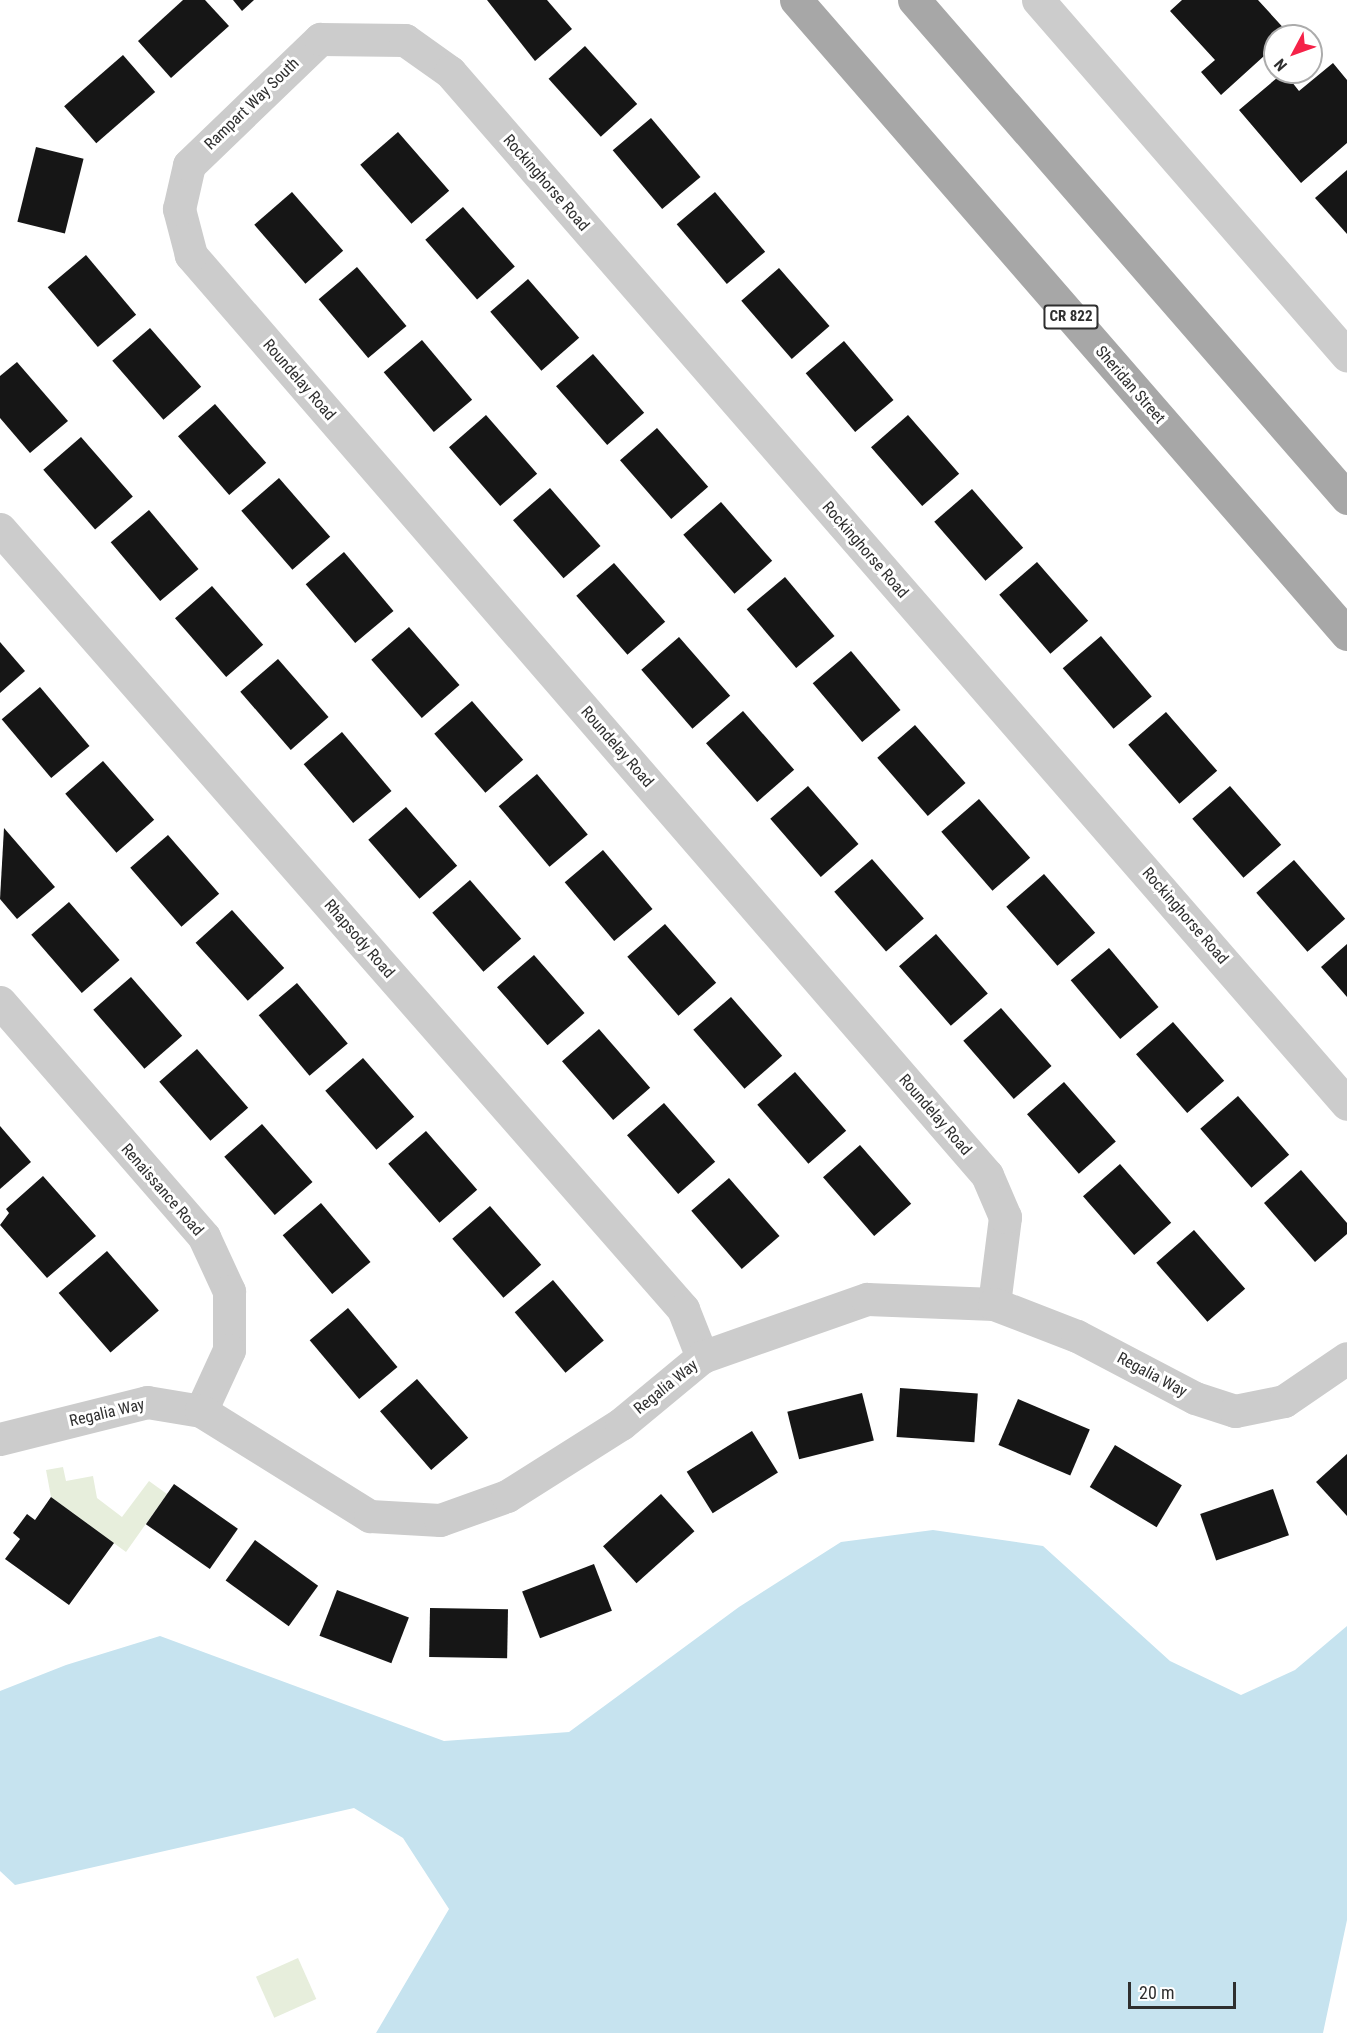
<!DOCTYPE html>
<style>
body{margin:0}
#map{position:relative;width:1347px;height:2033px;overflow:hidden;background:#fff;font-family:"Roboto Condensed",sans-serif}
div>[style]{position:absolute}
.green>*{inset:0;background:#e7eedc;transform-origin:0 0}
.water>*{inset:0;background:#c6e3ef}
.building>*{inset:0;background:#161616;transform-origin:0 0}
.street>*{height:33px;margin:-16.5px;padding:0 16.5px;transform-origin:16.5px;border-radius:16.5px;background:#ccc}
.primary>*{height:33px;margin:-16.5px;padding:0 16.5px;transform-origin:16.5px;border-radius:16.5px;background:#a7a7a7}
span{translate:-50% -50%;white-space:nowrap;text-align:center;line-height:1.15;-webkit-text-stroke:6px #fff;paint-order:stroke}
.shield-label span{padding:2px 4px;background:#fff;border:2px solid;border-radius:4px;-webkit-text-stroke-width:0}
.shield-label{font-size:15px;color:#2f2f2f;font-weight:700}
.street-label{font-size:16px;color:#2f2f2f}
.north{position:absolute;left:1263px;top:24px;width:60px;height:60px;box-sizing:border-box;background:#fff;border:2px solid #acacac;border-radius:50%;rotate:229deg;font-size:16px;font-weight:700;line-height:24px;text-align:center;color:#2f2f2f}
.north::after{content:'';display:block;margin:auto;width:21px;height:27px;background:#f52248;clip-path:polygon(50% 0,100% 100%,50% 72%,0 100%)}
.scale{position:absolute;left:1128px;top:1982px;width:108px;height:27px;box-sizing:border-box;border:3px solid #2f2f2f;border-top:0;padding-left:8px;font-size:18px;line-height:21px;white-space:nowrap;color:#2f2f2f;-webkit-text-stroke:4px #fff;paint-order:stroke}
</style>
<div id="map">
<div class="green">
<div style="clip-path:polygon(63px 1467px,66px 1481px,93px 1476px,97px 1498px,122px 1517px,149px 1481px,167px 1494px,126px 1552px,51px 1497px,46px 1470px)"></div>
<div style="left:298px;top:1958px;width:45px;height:46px;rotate:66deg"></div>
</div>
<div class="water">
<div style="clip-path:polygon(933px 1530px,1043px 1546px,1170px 1661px,1241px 1695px,1295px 1670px,1347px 1626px,1347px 1920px,1323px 2033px,376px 2033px,449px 1909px,403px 1838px,354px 1808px,15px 1885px,0 1871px,0 1691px,66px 1665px,160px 1636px,444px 1741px,569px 1732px,739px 1607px,841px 1542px)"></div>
</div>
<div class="building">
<div style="clip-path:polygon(183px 0,205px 0,229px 26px,171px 78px,138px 41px)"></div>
<div style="clip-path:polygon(233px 0,254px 0,242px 11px)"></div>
<div style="clip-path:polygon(487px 0,547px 0,572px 29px,535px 61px)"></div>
<div style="clip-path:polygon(1182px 0,1258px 0,1289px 34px,1275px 36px,1275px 46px,1221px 95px,1201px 72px,1215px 60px,1170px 11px)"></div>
<div style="left:585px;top:46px;width:78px;height:49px;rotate:48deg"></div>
<div style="left:123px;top:55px;width:49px;height:78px;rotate:49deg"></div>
<div style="clip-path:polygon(1333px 63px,1347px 80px,1347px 143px,1301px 183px,1239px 110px,1284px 72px,1299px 91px)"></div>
<div style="left:651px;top:118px;width:77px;height:50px;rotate:50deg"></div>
<div style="left:398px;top:132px;width:78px;height:50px;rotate:49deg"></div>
<div style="left:36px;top:147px;width:49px;height:77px;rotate:14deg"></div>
<div style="clip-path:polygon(1347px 170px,1347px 234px,1315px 198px)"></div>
<div style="left:292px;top:192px;width:78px;height:50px;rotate:49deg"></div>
<div style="left:715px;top:192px;width:78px;height:50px;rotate:50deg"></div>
<div style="left:463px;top:207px;width:79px;height:50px;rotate:49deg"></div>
<div style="left:86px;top:255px;width:78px;height:50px;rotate:50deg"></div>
<div style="left:357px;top:267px;width:77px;height:50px;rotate:50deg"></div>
<div style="left:779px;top:268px;width:77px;height:50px;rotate:49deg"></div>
<div style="left:528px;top:279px;width:78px;height:50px;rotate:49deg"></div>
<div style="left:150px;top:328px;width:78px;height:50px;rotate:49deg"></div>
<div style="left:422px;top:340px;width:78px;height:50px;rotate:50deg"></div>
<div style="left:844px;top:341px;width:77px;height:50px;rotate:50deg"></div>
<div style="left:593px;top:354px;width:78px;height:49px;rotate:49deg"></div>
<div style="clip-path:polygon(17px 362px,68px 421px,30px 453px,0 418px,0 376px)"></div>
<div style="left:215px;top:404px;width:78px;height:49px;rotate:49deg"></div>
<div style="left:486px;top:415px;width:78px;height:49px;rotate:49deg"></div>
<div style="left:908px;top:415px;width:78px;height:49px;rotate:49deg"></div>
<div style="left:657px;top:428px;width:78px;height:49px;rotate:49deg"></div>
<div style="left:81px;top:437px;width:79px;height:50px;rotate:49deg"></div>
<div style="left:279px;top:478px;width:78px;height:50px;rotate:49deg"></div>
<div style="left:550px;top:488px;width:77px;height:49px;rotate:49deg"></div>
<div style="left:972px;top:489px;width:78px;height:50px;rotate:49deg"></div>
<div style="left:721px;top:502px;width:78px;height:50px;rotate:49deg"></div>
<div style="left:149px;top:510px;width:77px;height:50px;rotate:50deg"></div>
<div style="left:344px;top:552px;width:77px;height:50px;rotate:50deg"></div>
<div style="left:1037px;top:562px;width:78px;height:50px;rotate:49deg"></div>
<div style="left:614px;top:563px;width:78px;height:50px;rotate:49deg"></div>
<div style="left:785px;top:577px;width:77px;height:50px;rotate:50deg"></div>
<div style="left:212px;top:586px;width:78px;height:49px;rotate:49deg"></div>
<div style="left:409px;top:627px;width:77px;height:50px;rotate:49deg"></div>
<div style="left:1101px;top:636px;width:79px;height:50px;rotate:50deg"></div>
<div style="left:679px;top:637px;width:78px;height:50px;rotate:49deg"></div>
<div style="clip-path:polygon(0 642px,25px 671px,0 693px)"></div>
<div style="left:851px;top:651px;width:77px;height:50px;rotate:50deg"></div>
<div style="left:278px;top:659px;width:77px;height:50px;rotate:49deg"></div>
<div style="left:40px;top:687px;width:77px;height:50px;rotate:50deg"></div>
<div style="left:472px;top:701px;width:78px;height:50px;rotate:49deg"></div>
<div style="left:743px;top:711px;width:78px;height:49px;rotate:49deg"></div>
<div style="left:1166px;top:712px;width:78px;height:50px;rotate:49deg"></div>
<div style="left:915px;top:725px;width:77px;height:50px;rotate:49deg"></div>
<div style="left:342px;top:732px;width:77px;height:50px;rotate:50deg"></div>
<div style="left:103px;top:761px;width:78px;height:50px;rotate:49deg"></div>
<div style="left:537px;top:774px;width:79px;height:50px;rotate:50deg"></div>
<div style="left:808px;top:786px;width:77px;height:50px;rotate:49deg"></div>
<div style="left:1230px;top:786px;width:78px;height:50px;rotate:49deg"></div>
<div style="left:979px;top:799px;width:78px;height:50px;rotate:49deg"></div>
<div style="left:406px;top:807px;width:78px;height:50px;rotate:49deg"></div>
<div style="clip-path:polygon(4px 828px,55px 887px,17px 919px,0 899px)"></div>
<div style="left:168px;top:835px;width:78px;height:50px;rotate:49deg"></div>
<div style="left:603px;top:850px;width:77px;height:50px;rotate:50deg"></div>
<div style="left:872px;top:859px;width:79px;height:50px;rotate:49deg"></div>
<div style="left:1294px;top:860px;width:78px;height:50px;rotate:49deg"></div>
<div style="left:1044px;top:874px;width:78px;height:50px;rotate:49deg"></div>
<div style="left:470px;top:880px;width:78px;height:50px;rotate:49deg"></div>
<div style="left:69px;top:902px;width:77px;height:50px;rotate:49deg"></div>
<div style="left:232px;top:910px;width:78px;height:49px;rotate:48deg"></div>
<div style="left:665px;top:924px;width:78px;height:50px;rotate:49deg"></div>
<div style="left:936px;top:934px;width:79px;height:49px;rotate:49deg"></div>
<div style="clip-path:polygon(1347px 944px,1347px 997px,1321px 967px)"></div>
<div style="left:1109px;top:948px;width:77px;height:50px;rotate:50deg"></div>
<div style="left:534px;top:955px;width:77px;height:49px;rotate:49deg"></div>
<div style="left:131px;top:977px;width:78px;height:50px;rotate:49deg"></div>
<div style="left:297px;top:983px;width:79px;height:50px;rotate:50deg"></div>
<div style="left:731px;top:997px;width:78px;height:50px;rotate:49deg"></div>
<div style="left:1001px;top:1008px;width:77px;height:50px;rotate:49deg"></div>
<div style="left:1173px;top:1022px;width:78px;height:49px;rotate:49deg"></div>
<div style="left:599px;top:1029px;width:78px;height:49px;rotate:49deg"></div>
<div style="left:197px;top:1049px;width:78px;height:50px;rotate:49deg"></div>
<div style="left:363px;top:1058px;width:78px;height:50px;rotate:49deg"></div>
<div style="left:795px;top:1072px;width:78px;height:50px;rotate:49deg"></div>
<div style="left:1064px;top:1082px;width:79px;height:49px;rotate:49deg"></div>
<div style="left:1238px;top:1096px;width:78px;height:50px;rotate:49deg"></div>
<div style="left:664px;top:1103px;width:78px;height:49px;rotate:49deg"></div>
<div style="left:262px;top:1124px;width:77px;height:50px;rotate:49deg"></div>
<div style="clip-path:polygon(0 1126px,31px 1162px,0 1189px)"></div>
<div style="left:426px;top:1131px;width:78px;height:50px;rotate:49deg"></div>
<div style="left:860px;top:1145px;width:78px;height:49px;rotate:49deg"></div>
<div style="left:1120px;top:1164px;width:78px;height:49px;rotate:49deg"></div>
<div style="clip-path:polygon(1301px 1170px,1347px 1223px,1347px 1234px,1315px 1262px,1264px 1203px)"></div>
<div style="clip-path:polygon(43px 1176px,96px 1236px,47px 1278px,0 1225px,9px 1213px,6px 1209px)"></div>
<div style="left:729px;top:1178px;width:77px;height:50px;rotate:49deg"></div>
<div style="left:321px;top:1203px;width:77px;height:50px;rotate:50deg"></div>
<div style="left:490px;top:1206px;width:78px;height:50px;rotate:49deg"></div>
<div style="left:1194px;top:1230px;width:78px;height:50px;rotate:49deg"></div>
<div style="left:107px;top:1251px;width:79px;height:64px;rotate:49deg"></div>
<div style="left:553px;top:1280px;width:79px;height:50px;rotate:50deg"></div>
<div style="left:348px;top:1308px;width:77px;height:50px;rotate:50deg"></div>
<div style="left:417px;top:1379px;width:78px;height:49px;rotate:49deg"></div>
<div style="left:900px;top:1388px;width:78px;height:49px;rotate:4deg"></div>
<div style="left:862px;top:1393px;width:49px;height:77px;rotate:76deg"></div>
<div style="left:1018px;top:1399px;width:78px;height:50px;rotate:23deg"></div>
<div style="left:752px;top:1431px;width:49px;height:77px;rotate:58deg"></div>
<div style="left:1115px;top:1445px;width:78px;height:49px;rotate:31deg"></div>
<div style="clip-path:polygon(1347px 1454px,1347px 1516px,1316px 1482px)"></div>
<div style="left:174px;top:1484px;width:78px;height:49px;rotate:35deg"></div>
<div style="left:1273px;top:1489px;width:49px;height:77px;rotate:71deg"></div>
<div style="left:661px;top:1494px;width:50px;height:78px;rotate:48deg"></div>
<div style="clip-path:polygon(51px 1497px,114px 1543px,69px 1605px,5px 1559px,20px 1539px,13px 1533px,27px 1514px,35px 1520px)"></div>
<div style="left:255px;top:1540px;width:78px;height:50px;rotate:36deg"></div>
<div style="left:594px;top:1564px;width:50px;height:77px;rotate:69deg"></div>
<div style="left:337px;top:1590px;width:77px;height:49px;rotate:21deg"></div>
<div style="left:430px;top:1608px;width:78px;height:49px;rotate:1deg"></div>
</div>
<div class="street">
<div style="left:1038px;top:0;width:471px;rotate:49deg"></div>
<div style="left:0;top:529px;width:1037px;rotate:48.79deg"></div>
<div style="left:683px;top:1309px;width:52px;rotate:68.4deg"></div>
<div style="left:0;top:1002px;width:311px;rotate:49deg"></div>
<div style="left:204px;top:1237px;width:60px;rotate:65.2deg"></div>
<div style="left:229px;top:1291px;width:59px;rotate:90deg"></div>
<div style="left:229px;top:1350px;width:67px;rotate:114.7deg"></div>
<div style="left:994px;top:1304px;width:88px;rotate:-82.8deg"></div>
<div style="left:1005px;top:1217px;width:46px;rotate:-113.2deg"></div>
<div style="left:987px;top:1175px;width:1217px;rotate:-130.87deg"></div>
<div style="left:191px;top:255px;width:48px;rotate:-104.6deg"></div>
<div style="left:179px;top:209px;width:45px;rotate:-77.2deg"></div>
<div style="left:189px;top:165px;width:182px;rotate:-43.9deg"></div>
<div style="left:320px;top:39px;width:85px;rotate:0.7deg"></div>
<div style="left:405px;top:40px;width:55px;rotate:35.4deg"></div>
<div style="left:450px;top:72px;width:1367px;rotate:49deg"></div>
<div style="left:0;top:1439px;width:152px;rotate:-14.1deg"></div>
<div style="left:147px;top:1402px;width:55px;rotate:9.5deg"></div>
<div style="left:201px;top:1411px;width:199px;rotate:31.9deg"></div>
<div style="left:370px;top:1516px;width:70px;rotate:3.3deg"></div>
<div style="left:440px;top:1520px;width:71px;rotate:-19.7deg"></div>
<div style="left:507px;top:1496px;width:135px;rotate:-32.3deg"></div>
<div style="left:621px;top:1424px;width:105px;rotate:-39.6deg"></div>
<div style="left:702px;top:1357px;width:175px;rotate:-19.4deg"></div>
<div style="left:867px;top:1299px;width:127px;rotate:2.3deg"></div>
<div style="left:994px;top:1304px;width:89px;rotate:21.1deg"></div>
<div style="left:1077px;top:1336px;width:133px;rotate:27.7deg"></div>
<div style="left:1195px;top:1398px;width:42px;rotate:18deg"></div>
<div style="left:1235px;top:1411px;width:50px;rotate:-11.5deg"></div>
<div style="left:1284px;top:1401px;width:76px;rotate:-34.3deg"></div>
</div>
<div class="primary">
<div style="left:796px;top:0;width:840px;rotate:49.01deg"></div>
<div style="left:914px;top:0;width:660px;rotate:48.99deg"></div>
</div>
<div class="shield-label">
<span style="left:1071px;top:317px">CR 822</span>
</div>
<div class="street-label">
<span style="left:252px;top:104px;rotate:-44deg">Rampart Way South</span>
<span style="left:546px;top:183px;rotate:49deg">Rockinghorse Road</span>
<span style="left:299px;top:380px;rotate:49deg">Roundelay Road</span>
<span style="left:1130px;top:385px;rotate:49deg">Sheridan Street</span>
<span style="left:865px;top:550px;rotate:49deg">Rockinghorse Road</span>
<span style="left:617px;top:747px;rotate:49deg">Roundelay Road</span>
<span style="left:1185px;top:916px;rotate:49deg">Rockinghorse Road</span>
<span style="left:359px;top:939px;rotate:49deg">Rhapsody Road</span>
<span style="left:935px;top:1115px;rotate:49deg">Roundelay Road</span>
<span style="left:162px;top:1190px;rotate:49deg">Renaissance Road</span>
<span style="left:1152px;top:1375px;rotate:28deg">Regalia Way</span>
<span style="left:666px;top:1387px;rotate:-39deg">Regalia Way</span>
<span style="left:107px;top:1413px;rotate:-13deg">Regalia Way</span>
</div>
<div class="north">N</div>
<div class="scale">20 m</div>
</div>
